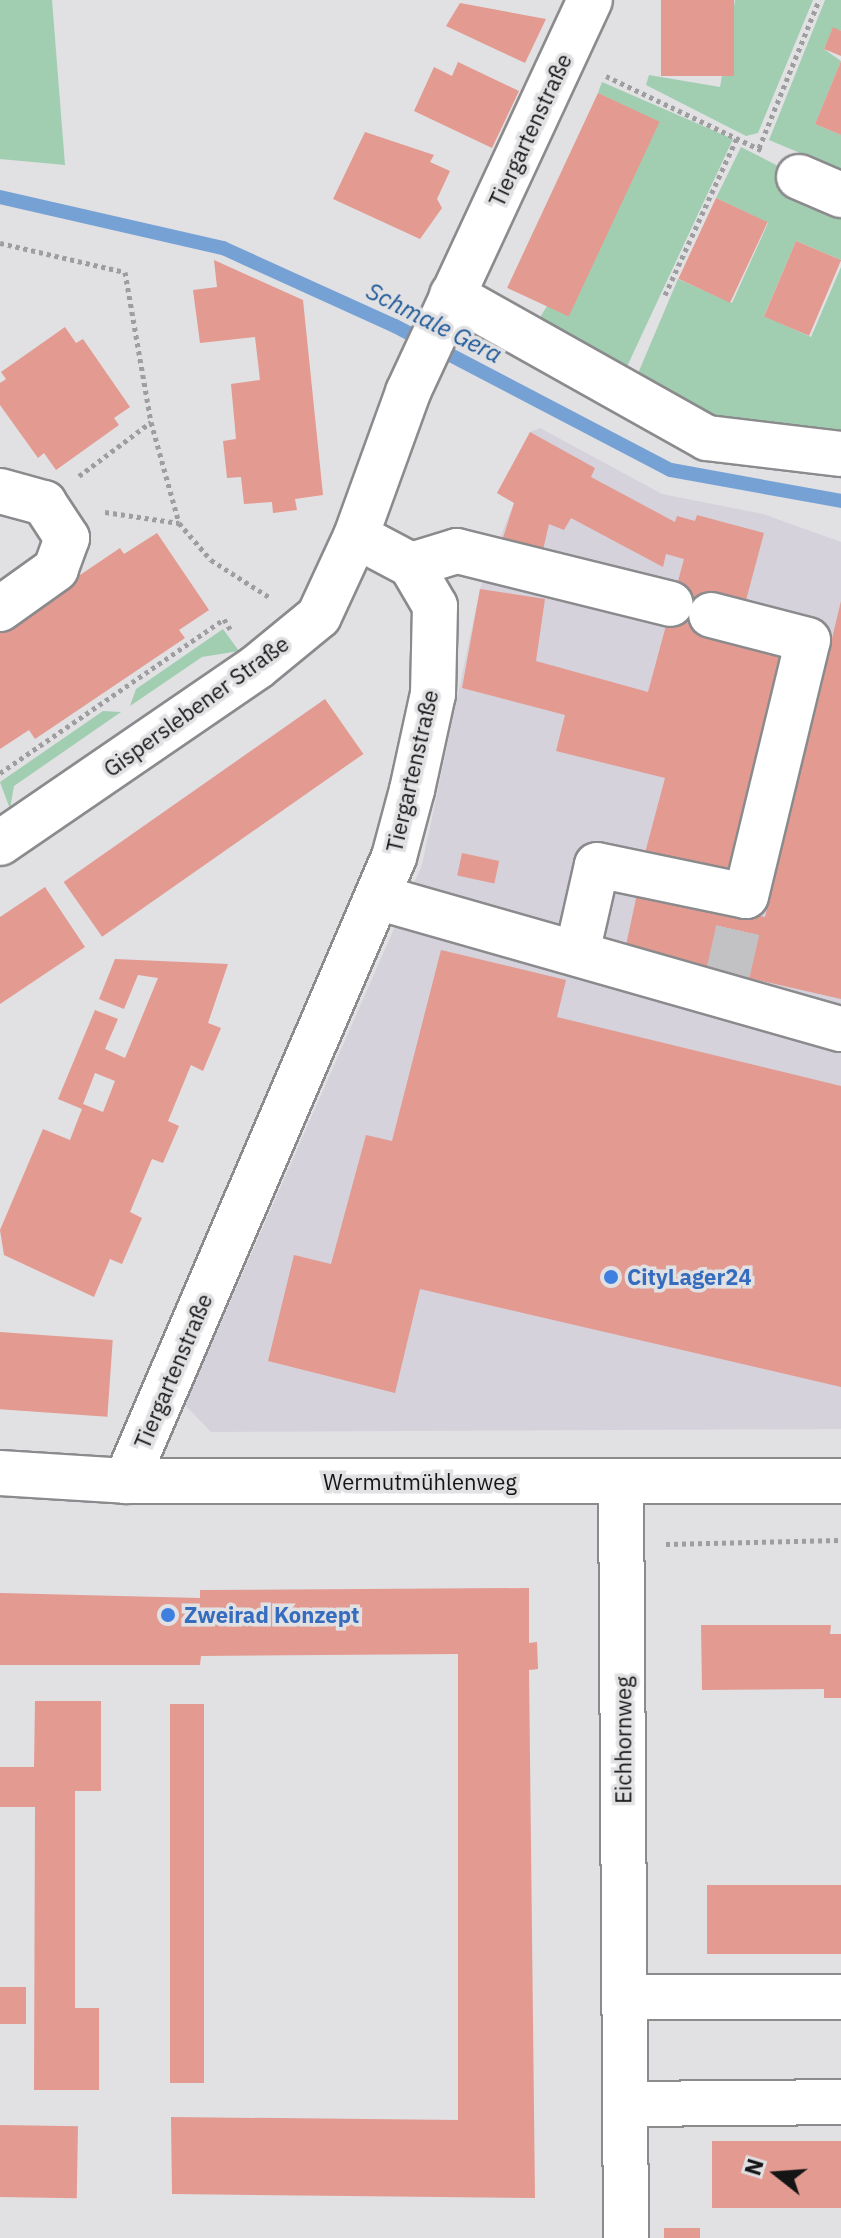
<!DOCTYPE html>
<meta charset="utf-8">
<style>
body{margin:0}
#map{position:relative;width:841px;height:2238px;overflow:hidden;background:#e1e0e3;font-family:"IBM Plex Sans",sans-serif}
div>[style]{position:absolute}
.built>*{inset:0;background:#d5d2dc}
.green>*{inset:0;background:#a1ceb1}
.stream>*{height:14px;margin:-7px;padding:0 7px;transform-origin:7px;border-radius:7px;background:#76a1d5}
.building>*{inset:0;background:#e39a90;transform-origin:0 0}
.minor-tunnel>*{height:44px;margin-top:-22px;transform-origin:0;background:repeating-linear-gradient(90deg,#c2c2c4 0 44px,transparent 0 66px)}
.path>*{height:5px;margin-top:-2.5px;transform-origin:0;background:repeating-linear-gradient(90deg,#9e9ea0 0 4px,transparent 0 8px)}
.roads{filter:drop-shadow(2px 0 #8b8a8d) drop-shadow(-2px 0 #8b8a8d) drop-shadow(0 2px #8b8a8d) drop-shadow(0 -2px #8b8a8d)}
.minor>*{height:44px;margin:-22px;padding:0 22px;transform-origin:22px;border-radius:22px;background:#fff}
.dots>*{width:22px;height:22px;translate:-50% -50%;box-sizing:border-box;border:4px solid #e1e0e3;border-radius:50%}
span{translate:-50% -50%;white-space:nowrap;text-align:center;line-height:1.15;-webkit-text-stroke:7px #e1e0e3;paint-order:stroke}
.street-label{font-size:22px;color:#151516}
.shop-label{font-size:22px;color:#366cbe;font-weight:700}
.left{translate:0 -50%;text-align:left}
.water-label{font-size:24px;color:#1d5897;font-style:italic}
.north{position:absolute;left:737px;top:2134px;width:80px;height:80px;-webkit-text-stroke:6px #e1e0e3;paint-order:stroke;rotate:287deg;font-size:22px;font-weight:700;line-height:32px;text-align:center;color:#151516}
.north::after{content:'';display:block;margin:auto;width:28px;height:36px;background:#151516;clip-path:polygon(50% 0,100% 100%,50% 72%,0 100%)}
</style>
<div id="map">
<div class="built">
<div style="clip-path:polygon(540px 428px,662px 494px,763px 514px,841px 542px,841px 1429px,211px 1432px,185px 1405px,422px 865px,480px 589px,514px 503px,497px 493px,530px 432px)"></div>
</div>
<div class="green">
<div style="clip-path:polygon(0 0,52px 0,65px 165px,0 159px)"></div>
<div style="clip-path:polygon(735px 0,813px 0,758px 133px,746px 136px,646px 85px,649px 75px,720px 87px)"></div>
<div style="clip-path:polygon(825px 0,841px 0,841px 31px,833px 28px,824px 49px,841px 61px,815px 124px,841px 135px,841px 170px,769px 140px)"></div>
<div style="clip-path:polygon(602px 82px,733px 139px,624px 373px,536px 324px,547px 306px,568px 315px,658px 122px,598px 93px)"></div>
<div style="clip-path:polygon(741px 147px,788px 171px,841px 215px,841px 260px,796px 241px,764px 316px,811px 337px,841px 267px,841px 439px,717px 427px,636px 378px,678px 279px,732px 303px,768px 223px,716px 198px)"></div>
<div style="clip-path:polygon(223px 629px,239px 651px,202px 657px,130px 706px,136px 689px)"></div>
<div style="clip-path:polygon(103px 711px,121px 712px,14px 786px,10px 809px,0 782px)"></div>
</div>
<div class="stream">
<div style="left:0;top:197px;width:229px;rotate:12.9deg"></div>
<div style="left:223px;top:248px;width:189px;rotate:24.4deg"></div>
<div style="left:395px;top:326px;width:311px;rotate:27.6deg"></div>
<div style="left:671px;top:470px;width:173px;rotate:10.3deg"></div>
</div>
<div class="building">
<div style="left:661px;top:0;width:73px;height:76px"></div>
<div style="clip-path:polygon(460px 3px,546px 19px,525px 63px,446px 26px)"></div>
<div style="clip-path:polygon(833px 27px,841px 31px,841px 56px,824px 49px)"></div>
<div style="clip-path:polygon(841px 61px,841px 135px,815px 124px)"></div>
<div style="clip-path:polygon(458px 62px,519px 91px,492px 148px,414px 111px,434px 67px,452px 76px)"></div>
<div style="left:598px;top:93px;width:68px;height:215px;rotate:25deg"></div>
<div style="clip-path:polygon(365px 132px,434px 155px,430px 162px,450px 171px,437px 199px,442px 208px,420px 239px,333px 199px)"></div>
<div style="left:716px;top:198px;width:57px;height:89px;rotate:25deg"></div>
<div style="left:796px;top:241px;width:49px;height:82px;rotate:23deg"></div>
<div style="clip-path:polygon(214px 260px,303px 300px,323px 495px,295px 499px,297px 510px,273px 513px,272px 502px,244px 504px,241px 477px,227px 478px,223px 441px,236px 439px,231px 384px,260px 380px,255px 337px,200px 343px,193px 290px,217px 287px)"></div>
<div style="clip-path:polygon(65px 327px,76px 343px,83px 339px,130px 407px,114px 418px,119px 425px,56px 470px,44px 453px,38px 458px,0 405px,0 383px,6px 379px,1px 372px)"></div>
<div style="clip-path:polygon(530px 432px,595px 468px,591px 477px,675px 522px,677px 516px,695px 521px,697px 515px,764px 533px,745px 604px,784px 653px,729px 874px,645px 853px,665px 778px,556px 751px,565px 715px,462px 688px,480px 589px,545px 599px,536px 661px,648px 692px,684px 559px,666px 554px,663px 567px,571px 518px,564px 530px,549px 524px,543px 550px,503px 538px,514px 503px,497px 493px)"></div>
<div style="clip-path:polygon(157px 533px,209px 610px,179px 630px,185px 638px,35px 739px,29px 730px,0 749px,0 629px,120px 548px,124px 554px)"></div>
<div style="clip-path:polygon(841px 601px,841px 999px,625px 950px,638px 889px,765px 917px)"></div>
<div style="left:325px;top:699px;width:67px;height:319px;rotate:55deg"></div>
<div style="left:462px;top:853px;width:38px;height:23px;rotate:12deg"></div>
<div style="clip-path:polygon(45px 887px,85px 947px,0 1004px,0 917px)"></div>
<div style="clip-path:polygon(441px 950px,566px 980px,557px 1017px,841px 1086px,841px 1387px,420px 1289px,395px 1393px,268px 1361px,294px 1255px,331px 1264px,366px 1135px,392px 1141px)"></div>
<div style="clip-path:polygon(evenodd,115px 959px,228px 964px,208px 1023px,221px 1028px,203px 1071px,191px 1065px,168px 1121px,179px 1126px,163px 1163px,152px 1159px,130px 1212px,142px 1218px,122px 1264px,110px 1259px,94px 1297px,4px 1255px,0 1230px,43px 1129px,70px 1140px,82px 1109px,58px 1099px,95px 1010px,118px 1019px,105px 1049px,125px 1058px,158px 978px,138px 975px,124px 1009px,99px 999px,115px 959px,95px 1073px,115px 1081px,103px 1112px,83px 1104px,95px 1073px)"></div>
<div style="left:0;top:1332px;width:113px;height:77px;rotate:4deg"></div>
<div style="clip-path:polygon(529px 1588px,529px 1643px,537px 1642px,538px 1669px,529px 1670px,535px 2198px,172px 2194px,171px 2117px,458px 2120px,458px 1654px,201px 1656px,200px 1665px,0 1665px,0 1593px,200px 1598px,200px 1590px)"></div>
<div style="clip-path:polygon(701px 1625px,831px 1625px,830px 1634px,841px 1634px,841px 1698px,824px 1698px,824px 1689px,702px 1690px)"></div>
<div style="clip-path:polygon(35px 1701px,101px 1701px,101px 1791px,75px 1791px,75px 2008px,99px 2008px,99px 2090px,34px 2090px,35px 1807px,0 1807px,0 1767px,34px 1767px)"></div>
<div style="left:204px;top:1704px;width:379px;height:34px;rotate:90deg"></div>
<div style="left:841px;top:1885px;width:69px;height:134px;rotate:90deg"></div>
<div style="left:0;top:1987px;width:26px;height:37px"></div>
<div style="left:0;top:2125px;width:78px;height:72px;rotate:1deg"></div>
<div style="left:841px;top:2141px;width:67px;height:129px;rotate:90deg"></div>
<div style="left:700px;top:2228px;width:10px;height:36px;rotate:90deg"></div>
</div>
<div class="minor-tunnel">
<div style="left:728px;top:973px;width:63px;rotate:-77.1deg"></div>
</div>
<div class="path">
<div style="left:606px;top:76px;width:174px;rotate:25.5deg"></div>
<div style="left:759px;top:148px;width:160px;rotate:-67.9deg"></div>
<div style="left:0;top:243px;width:128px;rotate:13.1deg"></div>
<div style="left:125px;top:272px;width:152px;rotate:80.2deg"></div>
<div style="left:151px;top:422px;width:105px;rotate:74.5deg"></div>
<div style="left:179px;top:523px;width:49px;rotate:49.1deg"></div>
<div style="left:211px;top:560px;width:69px;rotate:32.5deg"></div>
<div style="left:665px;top:295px;width:173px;rotate:-65.4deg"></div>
<div style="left:79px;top:476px;width:90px;rotate:-36.9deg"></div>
<div style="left:105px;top:512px;width:75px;rotate:8.5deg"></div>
<div style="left:0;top:773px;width:272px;rotate:-34.5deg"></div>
<div style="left:224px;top:619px;width:12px;rotate:59deg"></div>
<div style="left:666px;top:1544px;width:175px;rotate:-1.3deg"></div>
</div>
<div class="roads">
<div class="minor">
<div style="left:799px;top:177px;width:46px;rotate:23.2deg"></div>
<div style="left:452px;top:295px;width:292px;rotate:29.3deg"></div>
<div style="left:707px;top:438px;width:135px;rotate:6.8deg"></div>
<div style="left:0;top:491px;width:46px;rotate:15.3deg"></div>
<div style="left:44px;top:503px;width:42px;rotate:56.7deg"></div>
<div style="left:67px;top:538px;width:33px;rotate:110deg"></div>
<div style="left:56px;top:569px;width:69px;rotate:144.5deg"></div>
<div style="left:411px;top:565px;width:48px;rotate:-16.9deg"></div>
<div style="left:457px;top:551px;width:220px;rotate:13.9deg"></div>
<div style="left:0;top:843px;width:311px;rotate:-34.4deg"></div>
<div style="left:257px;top:667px;width:80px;rotate:-39.4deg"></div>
<div style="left:319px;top:616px;width:88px;rotate:-65.2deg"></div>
<div style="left:356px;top:536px;width:153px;rotate:-70.1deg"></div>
<div style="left:408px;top:392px;width:432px;rotate:-65.1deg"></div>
<div style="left:377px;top:897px;width:482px;rotate:15.9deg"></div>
<div style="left:577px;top:953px;width:90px;rotate:-77.2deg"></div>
<div style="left:597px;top:865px;width:152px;rotate:11.8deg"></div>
<div style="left:746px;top:896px;width:263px;rotate:-76.4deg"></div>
<div style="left:808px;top:640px;width:100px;rotate:-165.5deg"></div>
<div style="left:0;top:1473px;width:126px;rotate:3.6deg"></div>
<div style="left:126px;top:1481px;width:715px"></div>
<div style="left:126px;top:1481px;width:679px;rotate:-66.76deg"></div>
<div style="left:394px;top:857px;width:69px;rotate:-75deg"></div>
<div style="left:412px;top:790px;width:98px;rotate:-77.7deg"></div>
<div style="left:433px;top:694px;width:88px;rotate:-88.7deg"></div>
<div style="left:435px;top:606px;width:48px;rotate:-120.3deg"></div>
<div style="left:411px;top:565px;width:62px;rotate:-152.2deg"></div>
<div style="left:621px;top:1484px;width:754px;rotate:89.62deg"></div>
<div style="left:624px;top:1997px;width:217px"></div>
<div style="left:625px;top:2104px;width:216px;rotate:-0.5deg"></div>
</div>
</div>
<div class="dots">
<div style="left:611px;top:1277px;background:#3f7fe0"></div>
<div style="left:168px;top:1615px;background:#3f7fe0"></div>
</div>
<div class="street-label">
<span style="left:530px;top:130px;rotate:-65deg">Tiergartenstraße</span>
<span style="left:196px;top:706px;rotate:-36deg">Gisperslebener Straße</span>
<span style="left:412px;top:771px;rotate:-77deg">Tiergartenstraße</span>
<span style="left:173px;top:1371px;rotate:-67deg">Tiergartenstraße</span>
<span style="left:420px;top:1482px">Wermutmühlenweg</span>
<span style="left:623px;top:1740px;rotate:-90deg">Eichhornweg</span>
</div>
<div class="shop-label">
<span class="left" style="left:627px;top:1277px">CityLager24</span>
<span class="left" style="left:184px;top:1615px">Zweirad Konzept</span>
</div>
<div class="water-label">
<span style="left:434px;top:323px;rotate:27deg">Schmale Gera</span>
</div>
<div class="north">N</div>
</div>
